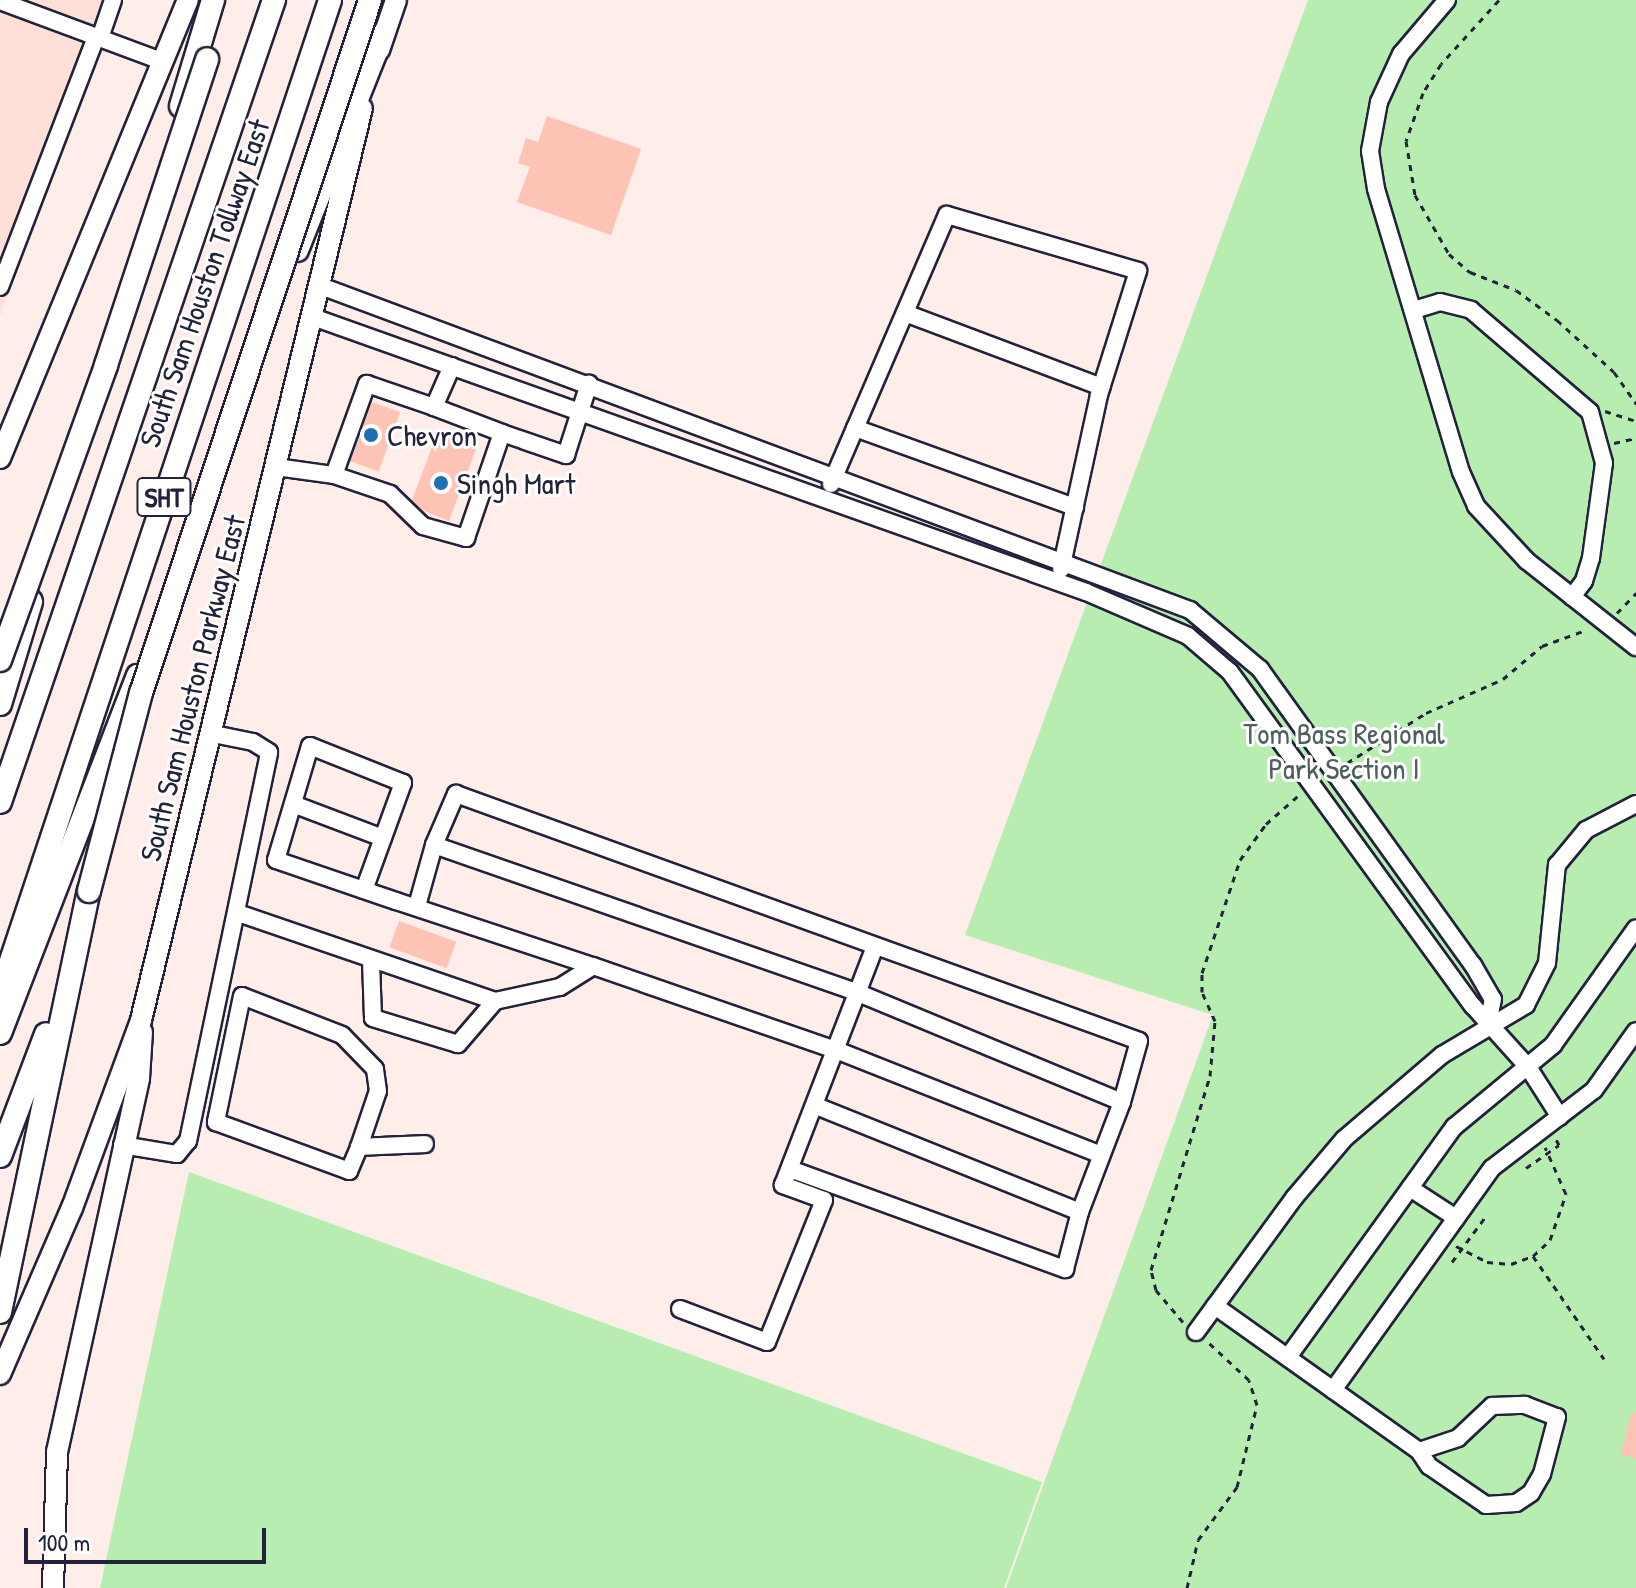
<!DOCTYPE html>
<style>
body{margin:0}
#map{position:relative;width:1636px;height:1588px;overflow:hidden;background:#feede9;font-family:"Patrick Hand",sans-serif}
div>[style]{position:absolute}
.built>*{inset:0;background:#fee0d9}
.green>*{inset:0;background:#b7edb0}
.building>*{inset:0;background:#fdc3b5;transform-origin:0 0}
.path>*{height:3px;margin-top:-1.5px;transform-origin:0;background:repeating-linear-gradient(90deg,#22223b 0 6px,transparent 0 12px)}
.roads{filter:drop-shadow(2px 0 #22223b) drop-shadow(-2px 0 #22223b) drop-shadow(0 2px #22223b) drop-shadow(0 -2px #22223b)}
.minor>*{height:16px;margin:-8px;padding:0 8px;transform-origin:8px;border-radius:8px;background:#fff}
.major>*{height:20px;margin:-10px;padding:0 10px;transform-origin:10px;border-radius:10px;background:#fff}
.highway>*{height:22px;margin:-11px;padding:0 11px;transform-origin:11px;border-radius:11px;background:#fff}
.bridges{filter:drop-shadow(2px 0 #22223b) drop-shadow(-2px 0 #22223b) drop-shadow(0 2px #22223b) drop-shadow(0 -2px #22223b)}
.highway-bridge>*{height:22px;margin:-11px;padding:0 11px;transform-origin:11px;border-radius:11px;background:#fff}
.dots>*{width:22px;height:22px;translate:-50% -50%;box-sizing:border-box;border:4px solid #fff;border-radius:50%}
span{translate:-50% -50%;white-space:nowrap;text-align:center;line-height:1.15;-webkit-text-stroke:6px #fff;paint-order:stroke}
.shield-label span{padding:2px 6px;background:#fff;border:2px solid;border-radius:6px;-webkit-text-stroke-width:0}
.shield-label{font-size:28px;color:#22223b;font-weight:700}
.street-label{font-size:30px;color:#22223b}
.poi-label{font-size:30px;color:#22223b}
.left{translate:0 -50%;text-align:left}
.park-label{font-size:30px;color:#4f5f5e}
.scale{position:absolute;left:24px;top:1528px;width:242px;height:36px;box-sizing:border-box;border:4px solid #22223b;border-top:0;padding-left:10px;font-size:24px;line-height:28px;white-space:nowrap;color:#22223b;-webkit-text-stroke:6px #fff;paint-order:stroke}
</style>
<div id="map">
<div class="built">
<div style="clip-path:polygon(0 0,120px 0,0 316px)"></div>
</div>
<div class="green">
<div style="clip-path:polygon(1308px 0,1636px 0,1636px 1588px,1006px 1588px,1213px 1015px,965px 935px)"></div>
<div style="clip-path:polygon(189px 1172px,1042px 1482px,1004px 1588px,100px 1588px)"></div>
</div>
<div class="building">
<div style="clip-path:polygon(547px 116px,641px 149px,611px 235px,517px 202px,530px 167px,518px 163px,526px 138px,538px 142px)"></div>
<div style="left:372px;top:402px;width:30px;height:63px;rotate:20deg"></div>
<div style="clip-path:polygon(437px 434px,476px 449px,449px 521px,424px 511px,412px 500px)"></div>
<div style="left:399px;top:921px;width:61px;height:28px;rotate:20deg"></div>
<div style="clip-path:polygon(1631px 1413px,1636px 1413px,1636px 1459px,1621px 1454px)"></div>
</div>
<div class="path">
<div style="left:1499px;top:0;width:86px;rotate:132.2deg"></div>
<div style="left:1441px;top:64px;width:34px;rotate:122deg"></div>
<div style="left:1423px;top:93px;width:51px;rotate:109.5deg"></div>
<div style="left:1406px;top:141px;width:55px;rotate:80.5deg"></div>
<div style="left:1415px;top:195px;width:68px;rotate:60deg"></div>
<div style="left:1449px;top:254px;width:28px;rotate:41deg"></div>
<div style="left:1470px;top:272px;width:49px;rotate:21.4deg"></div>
<div style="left:1516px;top:290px;width:51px;rotate:36.2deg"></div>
<div style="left:1557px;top:320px;width:77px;rotate:42.4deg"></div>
<div style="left:1614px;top:372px;width:39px;rotate:55deg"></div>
<div style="left:1605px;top:411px;width:33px;rotate:18deg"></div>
<div style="left:1614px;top:443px;width:23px;rotate:-13deg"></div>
<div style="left:1617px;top:613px;width:28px;rotate:-46deg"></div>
<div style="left:1347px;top:763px;width:93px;rotate:-32.3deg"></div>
<div style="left:1426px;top:713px;width:84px;rotate:-23.8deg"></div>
<div style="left:1503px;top:679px;width:51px;rotate:-40.2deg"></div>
<div style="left:1542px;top:646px;width:47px;rotate:-20deg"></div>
<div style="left:1526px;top:1168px;width:40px;rotate:-34.9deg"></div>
<div style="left:1559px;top:1145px;width:7px;rotate:-117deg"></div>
<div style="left:1456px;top:1246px;width:35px;rotate:27deg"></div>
<div style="left:1487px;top:1262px;width:24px;rotate:5deg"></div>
<div style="left:1511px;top:1264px;width:23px;rotate:-20deg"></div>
<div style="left:1533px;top:1256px;width:23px;rotate:-43deg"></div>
<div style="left:1550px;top:1240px;width:49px;rotate:-70.8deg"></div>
<div style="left:1566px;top:1194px;width:51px;rotate:-114.1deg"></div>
<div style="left:1533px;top:1256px;width:125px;rotate:55.4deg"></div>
<div style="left:1452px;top:1262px;width:57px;rotate:-53.5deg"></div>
<div style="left:1183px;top:1322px;width:42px;rotate:-130.2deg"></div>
<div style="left:1156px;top:1290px;width:21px;rotate:-104deg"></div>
<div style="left:1151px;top:1270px;width:203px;rotate:-73.1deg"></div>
<div style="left:1210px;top:1076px;width:55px;rotate:-84.8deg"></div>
<div style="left:1215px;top:1021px;width:32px;rotate:-114deg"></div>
<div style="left:1202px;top:992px;width:19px;rotate:-90deg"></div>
<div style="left:1202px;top:973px;width:119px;rotate:-71.4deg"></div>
<div style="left:1240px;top:860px;width:44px;rotate:-54.2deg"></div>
<div style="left:1266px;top:824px;width:44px;rotate:-41.3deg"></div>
<div style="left:1187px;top:1588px;width:49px;rotate:-77.1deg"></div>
<div style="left:1198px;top:1540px;width:66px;rotate:-53.7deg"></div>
<div style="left:1237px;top:1487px;width:84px;rotate:-76.3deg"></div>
<div style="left:1257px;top:1405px;width:26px;rotate:-108deg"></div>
<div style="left:1249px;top:1380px;width:56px;rotate:-137.2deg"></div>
</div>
<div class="roads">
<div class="minor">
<div style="left:1447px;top:0;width:71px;rotate:130.4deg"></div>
<div style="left:1401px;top:54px;width:53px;rotate:114.6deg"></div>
<div style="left:1379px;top:102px;width:50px;rotate:100.4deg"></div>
<div style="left:1370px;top:151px;width:38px;rotate:81deg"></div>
<div style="left:1376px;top:189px;width:295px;rotate:73.3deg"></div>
<div style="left:1461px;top:472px;width:37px;rotate:66deg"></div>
<div style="left:1476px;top:506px;width:75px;rotate:47.2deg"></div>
<div style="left:1527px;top:561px;width:139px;rotate:38.3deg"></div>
<div style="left:0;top:1px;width:175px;rotate:20.4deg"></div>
<div style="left:100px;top:38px;width:40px;rotate:-71.1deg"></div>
<div style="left:318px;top:285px;width:931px;rotate:20.44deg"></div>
<div style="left:1190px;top:610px;width:92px;rotate:40.1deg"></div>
<div style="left:1260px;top:669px;width:365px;rotate:54.3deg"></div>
<div style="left:1473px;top:965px;width:39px;rotate:60deg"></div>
<div style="left:1493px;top:999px;width:19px;rotate:102deg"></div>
<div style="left:0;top:287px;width:268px;rotate:-69deg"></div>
<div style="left:1414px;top:310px;width:27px;rotate:-17deg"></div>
<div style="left:1440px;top:302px;width:32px;rotate:14deg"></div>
<div style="left:1471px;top:310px;width:157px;rotate:40.6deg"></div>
<div style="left:1590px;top:412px;width:53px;rotate:74.6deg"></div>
<div style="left:1604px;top:463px;width:96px;rotate:97.8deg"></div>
<div style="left:1591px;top:558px;width:24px;rotate:107deg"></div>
<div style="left:1584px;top:581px;width:20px;rotate:127deg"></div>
<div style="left:905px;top:313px;width:210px;rotate:20.6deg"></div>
<div style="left:310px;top:316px;width:824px;rotate:19.58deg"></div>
<div style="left:1086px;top:592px;width:111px;rotate:23.3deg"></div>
<div style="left:1188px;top:636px;width:55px;rotate:40.6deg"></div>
<div style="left:1230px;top:672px;width:413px;rotate:54deg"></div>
<div style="left:1473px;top:1006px;width:82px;rotate:48deg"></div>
<div style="left:1528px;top:1067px;width:59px;rotate:57.4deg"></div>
<div style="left:452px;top:366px;width:45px;rotate:113.7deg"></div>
<div style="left:434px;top:407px;width:73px;rotate:20.9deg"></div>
<div style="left:855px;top:428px;width:234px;rotate:19.8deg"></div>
<div style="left:276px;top:467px;width:59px;rotate:7.9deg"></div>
<div style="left:334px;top:475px;width:59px;rotate:18.7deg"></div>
<div style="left:390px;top:494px;width:46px;rotate:44.1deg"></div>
<div style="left:423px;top:526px;width:45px;rotate:15.6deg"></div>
<div style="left:466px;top:538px;width:111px;rotate:-71.1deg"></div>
<div style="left:502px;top:433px;width:68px;rotate:19deg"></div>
<div style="left:566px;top:455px;width:75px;rotate:-72.1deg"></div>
<div style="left:334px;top:475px;width:97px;rotate:-70.1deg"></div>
<div style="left:367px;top:384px;width:71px;rotate:18.9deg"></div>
<div style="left:831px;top:484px;width:293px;rotate:-66.7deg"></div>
<div style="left:947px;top:215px;width:199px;rotate:16.3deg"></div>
<div style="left:1138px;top:271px;width:130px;rotate:107.5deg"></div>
<div style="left:1099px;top:395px;width:178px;rotate:102.3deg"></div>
<div style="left:293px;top:804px;width:96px;rotate:20.7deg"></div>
<div style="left:434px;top:845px;width:56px;rotate:-66.7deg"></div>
<div style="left:456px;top:794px;width:726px;rotate:19.88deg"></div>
<div style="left:1139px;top:1041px;width:63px;rotate:105.6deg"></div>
<div style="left:364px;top:890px;width:114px;rotate:-70deg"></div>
<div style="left:403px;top:783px;width:100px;rotate:-158.3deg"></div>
<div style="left:310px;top:746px;width:119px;rotate:106.6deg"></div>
<div style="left:276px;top:860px;width:127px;rotate:18.9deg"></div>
<div style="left:396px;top:901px;width:207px;rotate:18.3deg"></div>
<div style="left:593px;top:966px;width:257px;rotate:19.1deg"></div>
<div style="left:836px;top:1050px;width:283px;rotate:21.6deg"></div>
<div style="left:417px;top:906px;width:63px;rotate:-74.4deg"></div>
<div style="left:434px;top:845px;width:447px;rotate:19.2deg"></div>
<div style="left:856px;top:992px;width:288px;rotate:22.5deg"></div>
<div style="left:1122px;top:1102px;width:118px;rotate:110.9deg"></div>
<div style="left:1080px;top:1212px;width:284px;rotate:-158.1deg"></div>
<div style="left:238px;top:913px;width:272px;rotate:18.9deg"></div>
<div style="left:495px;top:1001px;width:57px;rotate:130.7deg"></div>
<div style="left:458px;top:1044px;width:89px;rotate:-163deg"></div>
<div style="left:373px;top:1018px;width:57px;rotate:-92deg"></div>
<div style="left:495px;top:1001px;width:66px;rotate:-12.2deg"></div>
<div style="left:560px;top:987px;width:39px;rotate:-32deg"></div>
<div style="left:122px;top:1145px;width:56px;rotate:9.3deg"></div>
<div style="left:177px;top:1154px;width:17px;rotate:-50deg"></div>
<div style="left:188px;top:1141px;width:397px;rotate:-78.2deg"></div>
<div style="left:269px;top:752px;width:19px;rotate:-148deg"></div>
<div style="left:253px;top:742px;width:41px;rotate:-168.7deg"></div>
<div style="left:359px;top:1147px;width:59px;rotate:-71.3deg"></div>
<div style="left:378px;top:1091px;width:22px;rotate:-98deg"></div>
<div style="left:375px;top:1069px;width:47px;rotate:-134.1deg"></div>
<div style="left:342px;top:1035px;width:107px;rotate:-158.7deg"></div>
<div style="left:242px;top:996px;width:129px;rotate:101.7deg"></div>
<div style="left:216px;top:1122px;width:142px;rotate:20.2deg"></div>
<div style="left:349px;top:1171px;width:26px;rotate:-67deg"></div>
<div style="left:359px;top:1147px;width:66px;rotate:-2.6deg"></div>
<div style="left:790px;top:1169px;width:293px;rotate:20deg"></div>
<div style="left:1065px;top:1269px;width:59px;rotate:-75.3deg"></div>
<div style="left:1410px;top:1188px;width:55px;rotate:33.1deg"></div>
<div style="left:1215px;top:1306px;width:250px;rotate:35.4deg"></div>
<div style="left:680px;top:1309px;width:93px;rotate:20.8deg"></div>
<div style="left:767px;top:1342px;width:153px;rotate:-68.1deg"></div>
<div style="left:824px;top:1200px;width:44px;rotate:-159.9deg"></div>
<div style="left:783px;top:1185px;width:255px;rotate:-68.9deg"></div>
<div style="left:1196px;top:1332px;width:166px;rotate:-53.8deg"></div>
<div style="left:1294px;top:1198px;width:77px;rotate:-49.7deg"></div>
<div style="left:1344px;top:1139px;width:129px;rotate:-40.6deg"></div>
<div style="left:1442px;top:1055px;width:98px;rotate:-30.8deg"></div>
<div style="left:1526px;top:1005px;width:47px;rotate:-63.4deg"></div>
<div style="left:1547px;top:963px;width:99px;rotate:-84.2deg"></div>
<div style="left:1557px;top:865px;width:45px;rotate:-50.4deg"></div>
<div style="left:1586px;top:830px;width:56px;rotate:-27.5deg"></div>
<div style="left:1288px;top:1357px;width:284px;rotate:-54.2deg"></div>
<div style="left:1454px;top:1127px;width:129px;rotate:-39.6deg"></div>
<div style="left:1553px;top:1045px;width:143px;rotate:-54.6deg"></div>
<div style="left:1333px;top:1390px;width:273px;rotate:-54.4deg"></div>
<div style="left:1492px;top:1168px;width:128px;rotate:-37.4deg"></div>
<div style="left:1594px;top:1090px;width:72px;rotate:-54.6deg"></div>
<div style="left:1525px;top:1405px;width:34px;rotate:21deg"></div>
<div style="left:1557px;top:1417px;width:59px;rotate:104.7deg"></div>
<div style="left:1542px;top:1474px;width:22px;rotate:120deg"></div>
<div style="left:1531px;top:1493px;width:18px;rotate:146deg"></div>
<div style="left:1516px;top:1503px;width:30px;rotate:176deg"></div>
<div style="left:1486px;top:1505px;width:69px;rotate:-145.6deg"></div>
<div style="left:1429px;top:1466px;width:18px;rotate:-124deg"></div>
<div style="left:1419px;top:1451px;width:41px;rotate:-18.4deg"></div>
<div style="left:1458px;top:1438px;width:47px;rotate:-43.3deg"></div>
<div style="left:1492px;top:1406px;width:33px;rotate:-2deg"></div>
</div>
<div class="major">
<div style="left:379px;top:50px;width:53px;rotate:-71.2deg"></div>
<div style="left:0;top:458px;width:495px;rotate:-67.7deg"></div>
<div style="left:0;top:1374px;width:181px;rotate:-66.6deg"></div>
<div style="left:72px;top:1208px;width:200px;rotate:-69.8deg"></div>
<div style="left:141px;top:1020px;width:938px;rotate:-76.38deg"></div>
<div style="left:53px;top:1588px;width:136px;rotate:-88.3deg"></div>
<div style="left:57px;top:1452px;width:383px;rotate:-77.6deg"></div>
<div style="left:139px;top:1078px;width:46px;rotate:-86.3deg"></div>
</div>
<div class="highway">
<div style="left:181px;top:106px;width:111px;rotate:-73.2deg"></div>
<div style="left:297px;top:250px;width:232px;rotate:-68.3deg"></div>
<div style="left:0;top:704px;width:107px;rotate:-73.1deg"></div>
<div style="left:0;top:802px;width:848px;rotate:-71.14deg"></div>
<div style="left:0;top:994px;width:1047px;rotate:-71.63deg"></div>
<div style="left:0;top:1033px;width:383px;rotate:-68.9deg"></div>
<div style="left:0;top:1156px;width:130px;rotate:-69.3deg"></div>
<div style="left:0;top:1312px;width:430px;rotate:-78.1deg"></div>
</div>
</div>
<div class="bridges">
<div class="highway-bridge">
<div style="left:0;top:660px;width:313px;rotate:-70.2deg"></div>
<div style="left:106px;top:365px;width:322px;rotate:-71.7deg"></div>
<div style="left:89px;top:891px;width:205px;rotate:-75.3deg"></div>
<div style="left:141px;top:693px;width:730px;rotate:-71.71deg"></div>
</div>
</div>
<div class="dots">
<div style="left:371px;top:435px;background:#1f6fb2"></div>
<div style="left:441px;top:483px;background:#1f6fb2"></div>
</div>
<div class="shield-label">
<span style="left:164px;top:497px">SHT</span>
</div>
<div class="street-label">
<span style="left:204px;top:283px;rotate:-71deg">South Sam Houston Tollway East</span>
<span style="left:192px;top:688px;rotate:-76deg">South Sam Houston Parkway East</span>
</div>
<div class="poi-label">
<span class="left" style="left:387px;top:435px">Chevron</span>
<span class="left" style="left:457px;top:483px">Singh Mart</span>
</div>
<div class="park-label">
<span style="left:1344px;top:750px">Tom Bass Regional<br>Park Section I</span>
</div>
<div class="scale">100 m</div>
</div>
